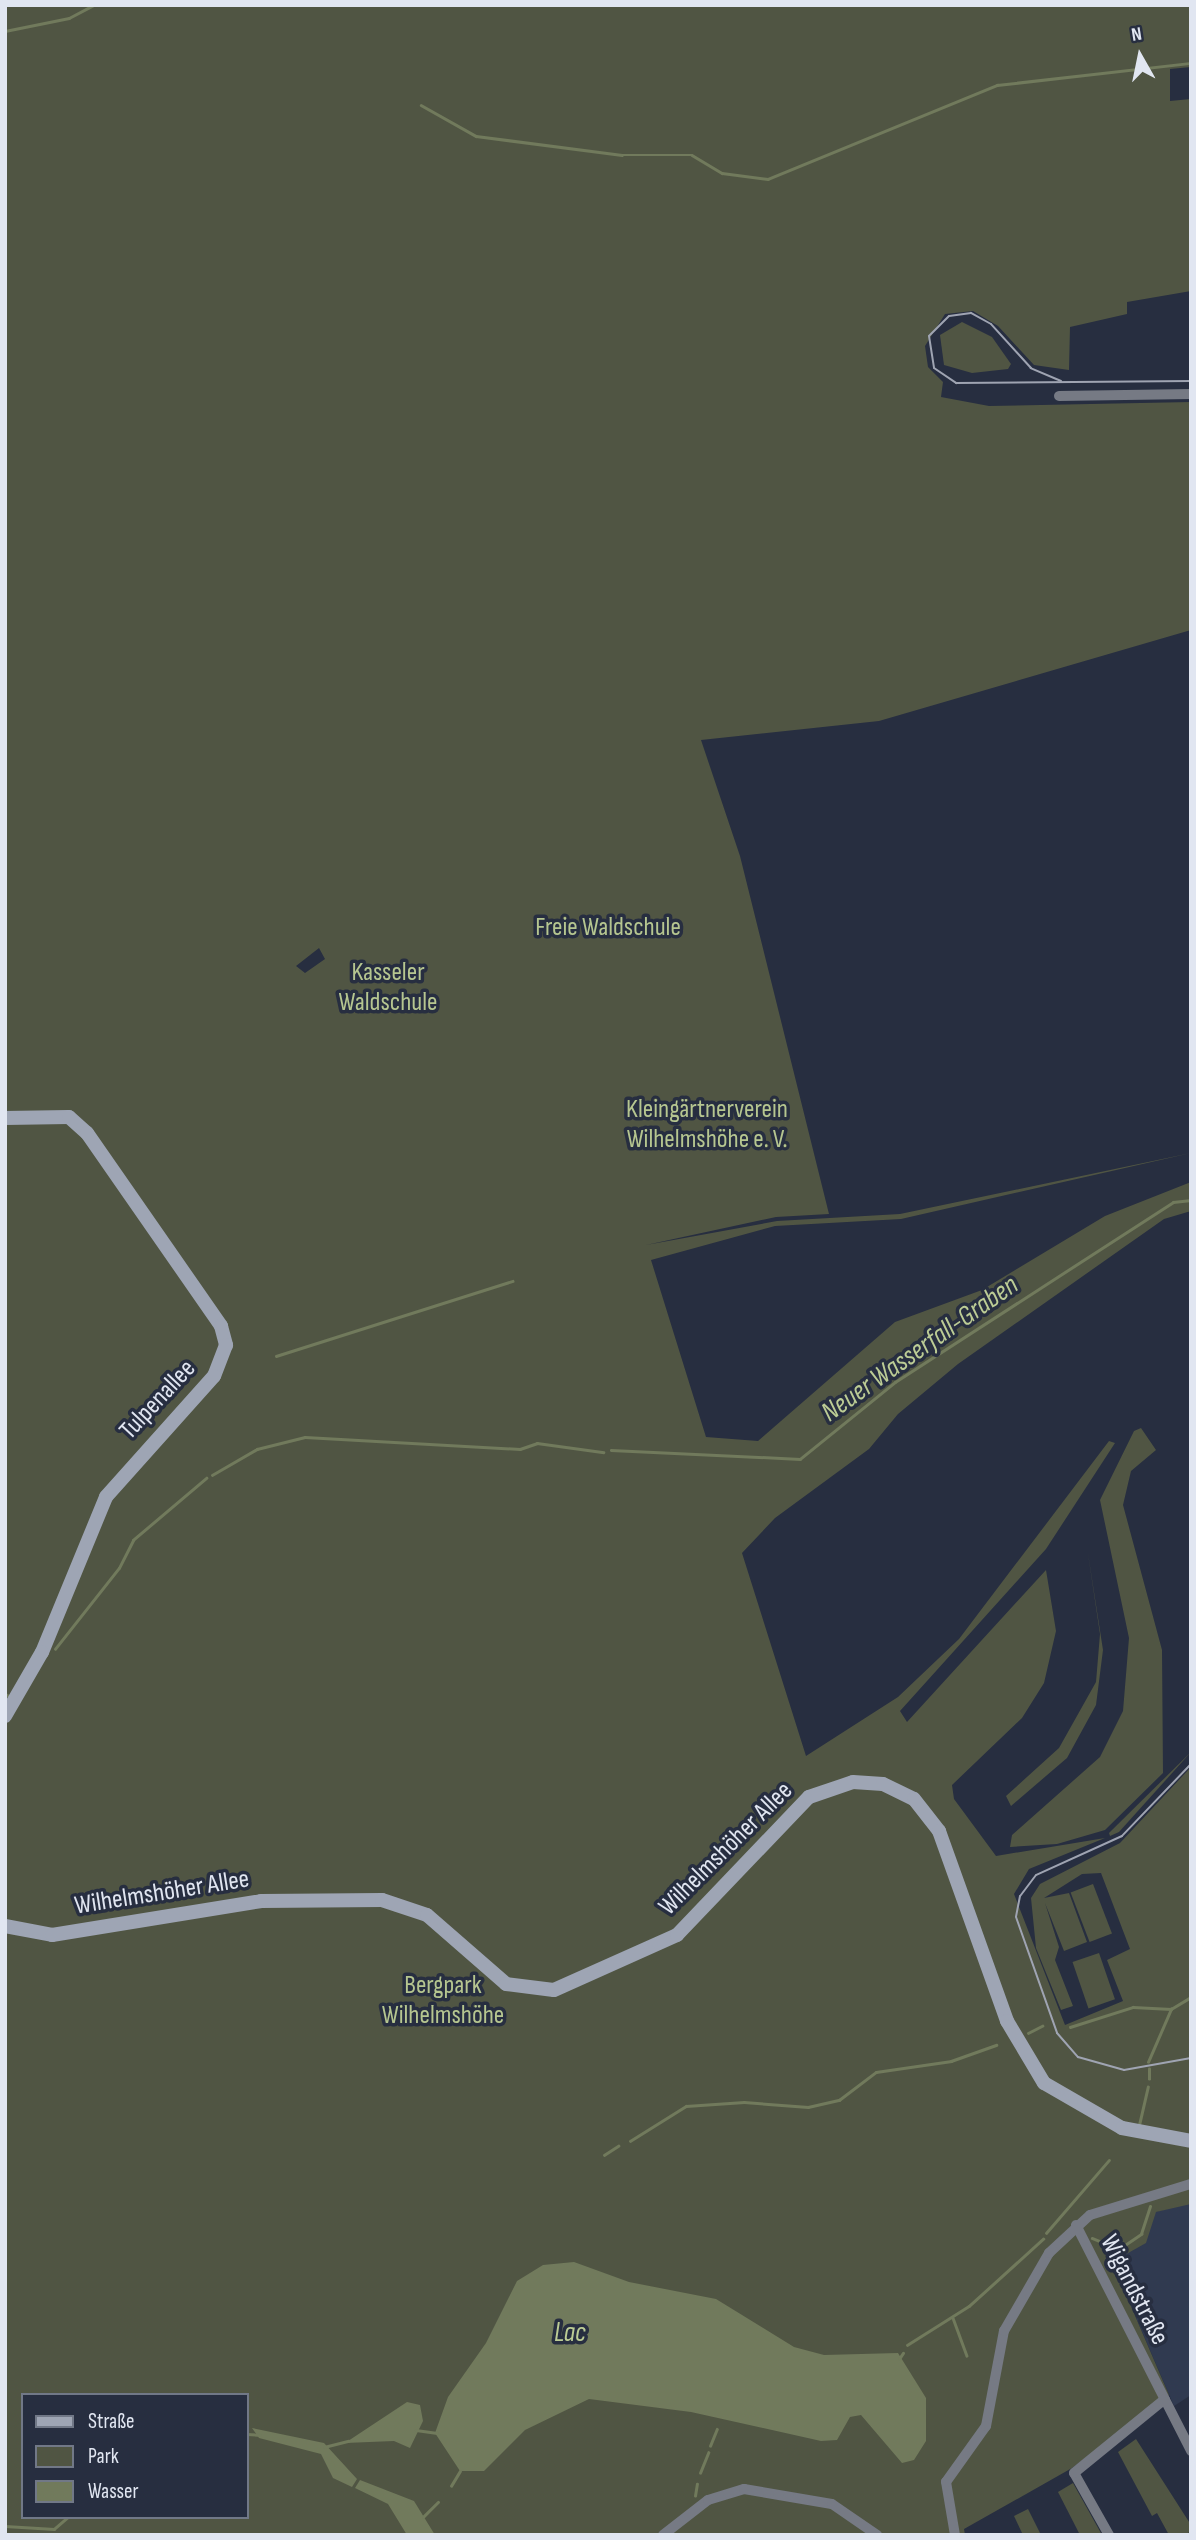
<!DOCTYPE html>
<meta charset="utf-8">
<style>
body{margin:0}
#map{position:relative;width:1196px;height:2540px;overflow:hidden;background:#272e40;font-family:"Sofia Sans Condensed",sans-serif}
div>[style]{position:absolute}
.built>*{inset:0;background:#303a50}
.green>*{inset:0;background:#505543;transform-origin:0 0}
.water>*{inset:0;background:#717a5c}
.stream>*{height:2.5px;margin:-1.25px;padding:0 1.25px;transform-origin:1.25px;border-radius:1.25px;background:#717a5c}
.minor>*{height:10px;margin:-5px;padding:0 5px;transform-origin:5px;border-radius:5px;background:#767a84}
.secondary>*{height:14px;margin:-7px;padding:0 7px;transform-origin:7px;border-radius:7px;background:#9ea5b4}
.tram>*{height:2px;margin:-1px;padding:0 1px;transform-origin:1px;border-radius:1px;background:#9fa4b2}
span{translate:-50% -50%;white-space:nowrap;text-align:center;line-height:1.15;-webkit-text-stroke:7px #272e40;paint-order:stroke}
.park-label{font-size:26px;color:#b6c690}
.street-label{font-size:26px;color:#e1e6f1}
.water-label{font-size:28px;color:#bccc95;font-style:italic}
.frame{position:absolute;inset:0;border:7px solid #e1e6f1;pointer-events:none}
.legend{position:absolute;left:21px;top:2393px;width:228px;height:126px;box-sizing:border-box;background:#272e40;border:2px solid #717887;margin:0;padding:9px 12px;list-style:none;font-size:21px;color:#e1e6f1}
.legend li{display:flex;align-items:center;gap:14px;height:35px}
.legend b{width:35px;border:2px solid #717887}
.north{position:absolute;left:1105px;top:21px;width:70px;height:70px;-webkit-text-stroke:5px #272e40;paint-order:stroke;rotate:351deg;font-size:19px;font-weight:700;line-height:28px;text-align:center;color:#e1e6f1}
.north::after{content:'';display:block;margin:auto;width:24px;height:32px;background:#e1e6f1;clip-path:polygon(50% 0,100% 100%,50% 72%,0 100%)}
</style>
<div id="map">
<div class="built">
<div style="clip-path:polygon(1191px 2202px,1191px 2395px,1174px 2406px,1112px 2262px,1152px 2213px)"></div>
</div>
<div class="green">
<div style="clip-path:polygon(evenodd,5px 5px,1191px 5px,1191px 67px,1170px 69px,1170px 101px,1191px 99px,1191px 291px,1127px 302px,1127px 314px,1070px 327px,1069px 370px,1034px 365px,998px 326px,973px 311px,945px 314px,925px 346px,928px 367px,943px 382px,941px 397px,989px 406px,1191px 402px,1191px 630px,879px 721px,701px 740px,740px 856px,829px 1214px,776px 1217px,646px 1245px,777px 1221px,900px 1214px,1191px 1153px,901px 1219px,775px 1226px,651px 1260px,706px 1437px,758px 1441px,895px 1322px,982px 1290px,1105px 1216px,1191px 1182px,1191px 1211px,1164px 1219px,958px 1364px,898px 1414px,869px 1449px,775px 1518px,742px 1553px,806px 1756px,898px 1697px,959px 1639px,1109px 1441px,1115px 1443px,1046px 1549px,900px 1711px,907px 1722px,1046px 1570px,1056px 1631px,1044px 1683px,1022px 1718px,952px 1785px,954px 1799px,996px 1856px,1105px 1838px,1029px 1869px,1014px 1894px,1065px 2025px,1123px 2001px,1107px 1960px,1130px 1949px,1101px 1873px,1082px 1874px,1044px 1898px,1069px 1893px,1087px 1942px,1064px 1951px,1045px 1903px,1059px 1947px,1055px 1960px,1073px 2006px,1061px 2010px,1036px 1948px,1031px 1898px,1040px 1884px,1120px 1843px,1191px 1767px,1191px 2204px,1156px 2212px,1146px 2243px,1112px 2262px,1169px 2395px,1072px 2468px,964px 2529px,965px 2535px,5px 2535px,5px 5px,319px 948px,325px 959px,305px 973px,296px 966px,319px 948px,5px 5px,23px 2395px,247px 2395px,247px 2517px,23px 2517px,23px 2395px)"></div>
<div style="clip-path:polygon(962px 322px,992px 337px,1011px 364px,1008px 369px,972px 373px,944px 365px,940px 335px)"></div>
<div style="clip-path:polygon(1141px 1428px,1156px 1450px,1131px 1471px,1123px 1505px,1162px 1650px,1163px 1773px,1105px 1830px,1057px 1844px,1010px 1847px,1012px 1835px,1100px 1757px,1123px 1711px,1129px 1638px,1100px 1500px,1134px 1431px)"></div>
<div style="clip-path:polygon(1087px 1547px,1103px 1650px,1096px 1705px,1067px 1758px,1011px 1806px,1006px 1796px,1059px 1748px,1096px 1682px,1100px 1634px)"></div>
<div style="clip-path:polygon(1191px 1752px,1119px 1832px,1110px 1836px,1109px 1833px)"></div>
<div style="left:1093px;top:1884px;width:53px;height:24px;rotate:69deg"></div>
<div style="left:1099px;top:1953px;width:49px;height:28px;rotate:71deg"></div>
<div style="clip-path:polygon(1136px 2439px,1191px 2525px,1188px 2535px,1169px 2535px,1157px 2513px,1152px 2516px,1118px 2452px)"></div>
<div style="clip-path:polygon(1073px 2483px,1102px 2535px,1080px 2535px,1058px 2492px)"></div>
<div style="clip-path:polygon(1028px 2509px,1041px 2535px,1023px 2535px,1014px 2516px)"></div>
</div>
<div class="water">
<div style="clip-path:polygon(574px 2262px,629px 2282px,716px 2299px,794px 2347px,824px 2355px,898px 2353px,926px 2398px,926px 2441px,914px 2460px,902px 2463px,861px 2415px,850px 2417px,837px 2440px,821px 2441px,691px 2412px,589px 2399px,525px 2430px,484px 2471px,460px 2471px,435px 2433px,448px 2397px,486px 2343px,517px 2281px,543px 2265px)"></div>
<div style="clip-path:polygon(407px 2402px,420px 2405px,423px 2421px,410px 2448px,394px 2441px,345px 2443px)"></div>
<div style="clip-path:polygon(252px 2428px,324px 2443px,357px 2479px,352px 2487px,333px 2478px,321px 2454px,259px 2438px)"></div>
<div style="clip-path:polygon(360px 2480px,414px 2501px,435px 2535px,407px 2535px,388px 2504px,355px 2488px)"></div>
</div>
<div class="stream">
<div style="left:5px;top:31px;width:65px;rotate:-11.5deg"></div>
<div style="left:69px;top:18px;width:27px;rotate:-28deg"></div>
<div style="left:421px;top:105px;width:63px;rotate:29.4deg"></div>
<div style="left:476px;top:136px;width:147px;rotate:7.4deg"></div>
<div style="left:622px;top:155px;width:70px"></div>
<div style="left:692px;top:155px;width:35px;rotate:31deg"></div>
<div style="left:722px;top:173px;width:46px;rotate:7.4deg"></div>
<div style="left:768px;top:179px;width:248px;rotate:-22.3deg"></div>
<div style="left:997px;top:85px;width:195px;rotate:-6.5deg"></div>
<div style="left:276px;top:1356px;width:248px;rotate:-17.6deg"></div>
<div style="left:611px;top:1450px;width:189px;rotate:2.7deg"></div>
<div style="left:800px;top:1459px;width:122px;rotate:-39deg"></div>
<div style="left:895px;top:1382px;width:331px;rotate:-32.9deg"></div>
<div style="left:1173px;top:1202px;width:18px;rotate:-6deg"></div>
<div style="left:212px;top:1475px;width:52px;rotate:-30deg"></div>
<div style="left:257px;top:1449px;width:49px;rotate:-14deg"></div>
<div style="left:305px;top:1437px;width:215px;rotate:3.2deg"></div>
<div style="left:520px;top:1449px;width:18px;rotate:-19deg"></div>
<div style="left:537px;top:1443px;width:67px;rotate:7.8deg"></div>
<div style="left:55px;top:1649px;width:103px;rotate:-51.7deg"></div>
<div style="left:119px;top:1568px;width:31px;rotate:-63deg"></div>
<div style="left:133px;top:1540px;width:96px;rotate:-40.3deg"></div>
<div style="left:5px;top:1696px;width:2px;rotate:-27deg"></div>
<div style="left:1070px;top:2027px;width:66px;rotate:-17.6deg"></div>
<div style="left:1133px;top:2007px;width:38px;rotate:3deg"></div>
<div style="left:1028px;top:2033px;width:16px;rotate:-27deg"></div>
<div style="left:1148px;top:2062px;width:58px;rotate:-66.5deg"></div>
<div style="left:1171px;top:2009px;width:23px;rotate:-31deg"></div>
<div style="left:1149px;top:2079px;width:10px;rotate:-90deg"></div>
<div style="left:1139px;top:2125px;width:39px;rotate:-77deg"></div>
<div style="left:630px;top:2141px;width:66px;rotate:-32deg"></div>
<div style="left:686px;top:2106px;width:58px;rotate:-3.9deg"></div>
<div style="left:744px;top:2102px;width:64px;rotate:4.5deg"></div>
<div style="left:808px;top:2107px;width:32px;rotate:-13deg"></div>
<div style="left:839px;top:2100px;width:46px;rotate:-37.1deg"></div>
<div style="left:876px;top:2072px;width:76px;rotate:-8.3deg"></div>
<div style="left:951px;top:2061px;width:48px;rotate:-19.6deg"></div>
<div style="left:604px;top:2155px;width:17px;rotate:-33deg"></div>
<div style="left:1046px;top:2233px;width:96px;rotate:-49.2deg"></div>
<div style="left:1092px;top:2238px;width:29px;rotate:22deg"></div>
<div style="left:1119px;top:2249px;width:27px;rotate:-34deg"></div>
<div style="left:1141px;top:2234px;width:29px;rotate:-72deg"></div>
<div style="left:953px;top:2318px;width:40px;rotate:69.8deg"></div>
<div style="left:907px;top:2345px;width:73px;rotate:-32.2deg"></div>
<div style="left:969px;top:2306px;width:100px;rotate:-42.2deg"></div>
<div style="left:899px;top:2359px;width:7px;rotate:-56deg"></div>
<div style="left:416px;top:2430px;width:21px;rotate:8deg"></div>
<div style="left:247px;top:2434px;width:13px;rotate:4deg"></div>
<div style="left:710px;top:2446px;width:18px;rotate:-68deg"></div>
<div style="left:324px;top:2447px;width:25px;rotate:-14deg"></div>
<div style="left:700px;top:2473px;width:22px;rotate:-68deg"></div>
<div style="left:451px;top:2486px;width:17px;rotate:-59deg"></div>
<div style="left:695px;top:2496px;width:12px;rotate:-81deg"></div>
<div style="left:423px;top:2517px;width:21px;rotate:-45deg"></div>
<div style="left:5px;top:2526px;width:49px;rotate:3.5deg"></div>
<div style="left:54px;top:2529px;width:18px;rotate:-41deg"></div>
</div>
<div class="minor">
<div style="left:1059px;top:396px;width:132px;rotate:-0.9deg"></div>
<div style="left:1076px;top:2225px;width:254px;rotate:63deg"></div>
<div style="left:663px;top:2535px;width:57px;rotate:-37.9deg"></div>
<div style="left:708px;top:2500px;width:38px;rotate:-17deg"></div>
<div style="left:744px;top:2489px;width:89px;rotate:9.7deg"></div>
<div style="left:832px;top:2504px;width:55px;rotate:34.6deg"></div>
<div style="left:955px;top:2535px;width:54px;rotate:-99.6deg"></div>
<div style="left:946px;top:2482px;width:69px;rotate:-54.5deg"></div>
<div style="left:986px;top:2426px;width:97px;rotate:-79.3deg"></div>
<div style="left:1004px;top:2331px;width:90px;rotate:-60deg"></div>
<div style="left:1049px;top:2253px;width:56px;rotate:-42.8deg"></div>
<div style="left:1090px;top:2215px;width:106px;rotate:-17.1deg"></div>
<div style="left:1109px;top:2535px;width:71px;rotate:-119.4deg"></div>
<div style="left:1074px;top:2473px;width:117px;rotate:-39.1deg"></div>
</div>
<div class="secondary">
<div style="left:5px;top:1118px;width:64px;rotate:-0.9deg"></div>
<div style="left:69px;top:1117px;width:24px;rotate:42deg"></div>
<div style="left:87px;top:1133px;width:235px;rotate:55.2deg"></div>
<div style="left:221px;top:1326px;width:20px;rotate:75deg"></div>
<div style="left:226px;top:1345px;width:33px;rotate:111deg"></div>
<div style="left:214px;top:1376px;width:162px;rotate:131.8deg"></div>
<div style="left:106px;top:1497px;width:168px;rotate:112.4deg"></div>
<div style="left:42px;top:1652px;width:74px;rotate:120deg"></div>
<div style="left:5px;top:1926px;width:48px;rotate:10.8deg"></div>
<div style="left:52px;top:1935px;width:212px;rotate:-9.2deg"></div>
<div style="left:261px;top:1901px;width:121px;rotate:-0.5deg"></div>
<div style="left:382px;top:1900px;width:47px;rotate:18.4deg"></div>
<div style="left:427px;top:1915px;width:105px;rotate:41.1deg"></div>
<div style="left:506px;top:1984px;width:48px;rotate:7.1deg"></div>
<div style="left:554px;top:1990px;width:135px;rotate:-24.1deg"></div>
<div style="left:677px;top:1935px;width:191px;rotate:-46.3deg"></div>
<div style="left:809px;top:1797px;width:46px;rotate:-18.8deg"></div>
<div style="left:853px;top:1782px;width:30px;rotate:4deg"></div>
<div style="left:883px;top:1784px;width:34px;rotate:26deg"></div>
<div style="left:914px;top:1799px;width:41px;rotate:52deg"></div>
<div style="left:939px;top:1831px;width:202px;rotate:70.3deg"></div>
<div style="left:1007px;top:2021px;width:72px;rotate:59.2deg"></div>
<div style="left:1044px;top:2083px;width:90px;rotate:30deg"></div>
<div style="left:1122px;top:2128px;width:70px;rotate:10.7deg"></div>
</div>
<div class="tram">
<div style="left:1061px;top:381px;width:33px;rotate:-157deg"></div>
<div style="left:1031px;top:368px;width:59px;rotate:-132.3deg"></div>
<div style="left:991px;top:324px;width:23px;rotate:-151deg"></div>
<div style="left:971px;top:313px;width:22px;rotate:172deg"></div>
<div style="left:949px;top:316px;width:28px;rotate:135deg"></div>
<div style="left:929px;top:336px;width:32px;rotate:81deg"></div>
<div style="left:934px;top:368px;width:27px;rotate:34deg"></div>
<div style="left:956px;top:383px;width:235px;rotate:-0.5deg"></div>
<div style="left:1191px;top:1764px;width:100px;rotate:133.8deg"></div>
<div style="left:1122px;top:1836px;width:94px;rotate:155.6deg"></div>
<div style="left:1036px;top:1875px;width:26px;rotate:127deg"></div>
<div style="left:1020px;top:1896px;width:21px;rotate:101deg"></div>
<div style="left:1016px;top:1917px;width:123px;rotate:70.5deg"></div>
<div style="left:1057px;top:2033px;width:32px;rotate:49deg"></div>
<div style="left:1078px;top:2057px;width:48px;rotate:15.8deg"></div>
<div style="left:1124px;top:2070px;width:68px;rotate:-10.2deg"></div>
</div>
<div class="park-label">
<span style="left:608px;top:928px">Freie Waldschule</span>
<span style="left:388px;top:988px">Kasseler<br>Waldschule</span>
<span style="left:707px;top:1125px">Kleingärtnerverein<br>Wilhelmshöhe e. V.</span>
<span style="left:443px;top:2001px">Bergpark<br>Wilhelmshöhe</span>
</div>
<div class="street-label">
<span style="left:158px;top:1400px;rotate:-47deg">Tulpenallee</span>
<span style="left:726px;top:1849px;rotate:-45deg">Wilhelmshöher Allee</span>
<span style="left:162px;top:1893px;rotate:-9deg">Wilhelmshöher Allee</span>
<span style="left:1134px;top:2290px;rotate:63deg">Wigandstraße</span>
</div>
<div class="water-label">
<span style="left:920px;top:1349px;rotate:-35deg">Neuer Wasserfall-Graben</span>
<span style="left:570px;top:2333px">Lac</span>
</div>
<div class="frame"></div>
<ul class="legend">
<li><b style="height:9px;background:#9ea5b4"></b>Straße</li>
<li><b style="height:19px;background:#505543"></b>Park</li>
<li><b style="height:19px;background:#717a5c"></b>Wasser</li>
</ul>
<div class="north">N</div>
</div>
